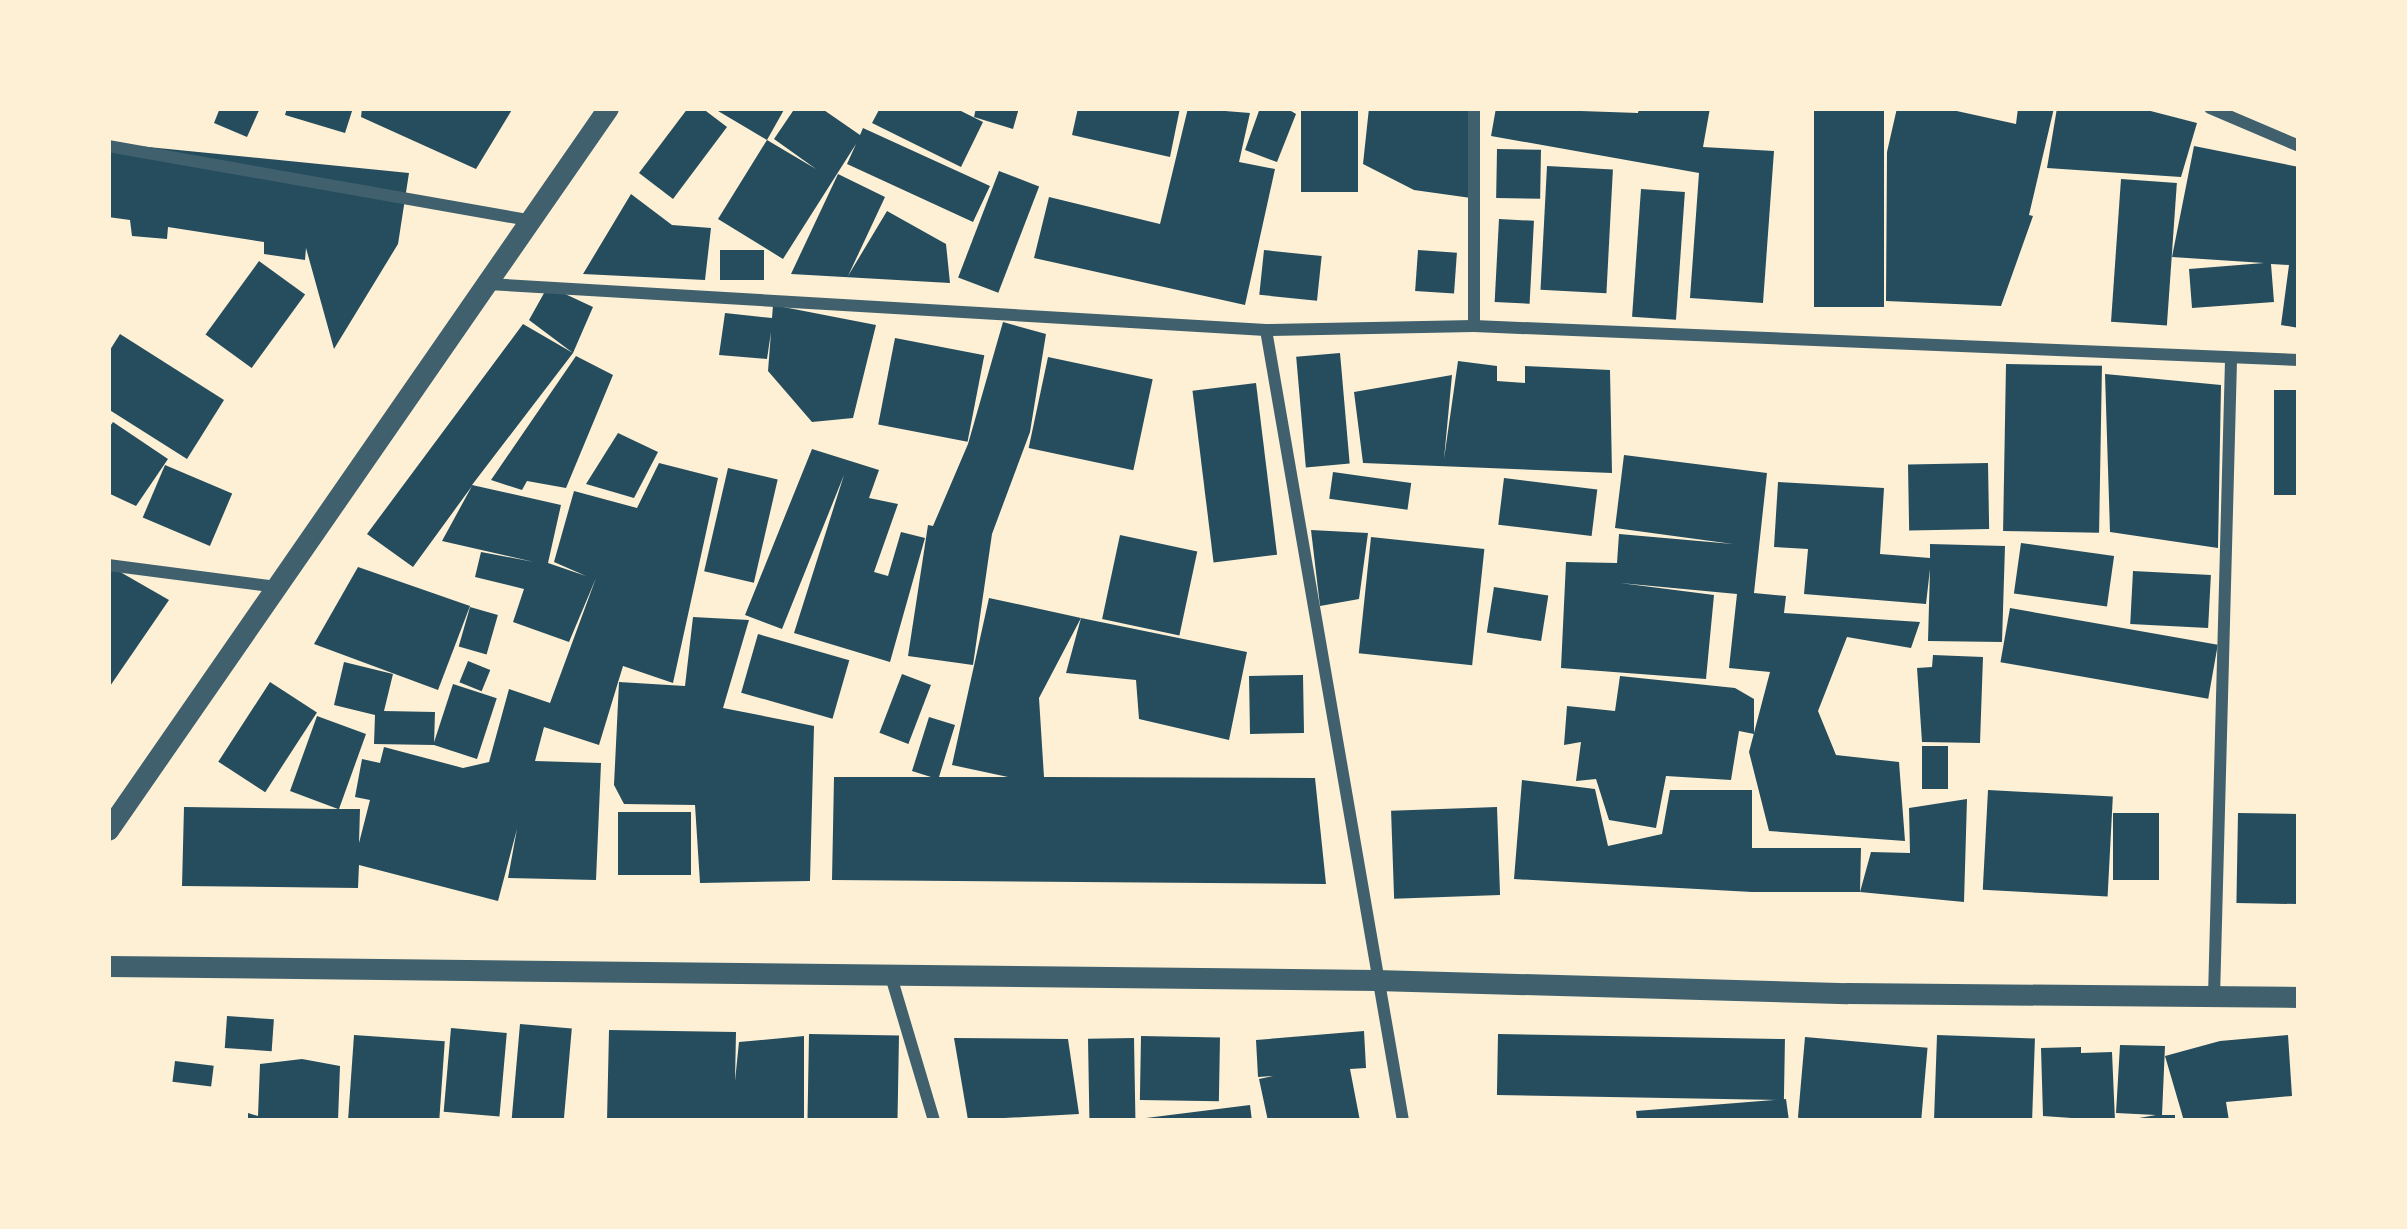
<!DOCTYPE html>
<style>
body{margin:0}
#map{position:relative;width:2407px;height:1229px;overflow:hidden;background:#fdf0d5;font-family:Mulish,sans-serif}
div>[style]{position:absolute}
.building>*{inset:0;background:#264d5e;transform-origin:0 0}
.minor>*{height:12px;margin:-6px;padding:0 6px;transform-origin:6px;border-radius:6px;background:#3f606c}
.tertiary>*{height:21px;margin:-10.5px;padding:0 10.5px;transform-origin:10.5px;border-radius:10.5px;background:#3f606c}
span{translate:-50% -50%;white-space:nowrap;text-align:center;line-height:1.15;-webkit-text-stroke:9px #fdf0d5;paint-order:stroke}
.frame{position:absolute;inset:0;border:111px solid #fdf0d5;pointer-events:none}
</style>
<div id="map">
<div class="building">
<div style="clip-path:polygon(220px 108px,260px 108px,247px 137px,214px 123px)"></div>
<div style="clip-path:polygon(287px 108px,353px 108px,345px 133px,285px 115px)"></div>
<div style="clip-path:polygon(362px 108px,513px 108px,476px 169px,361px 117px)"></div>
<div style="clip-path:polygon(688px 108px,702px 108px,727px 127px,673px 199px,639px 173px)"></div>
<div style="clip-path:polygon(713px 108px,785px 108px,767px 140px,816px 169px,774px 139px,795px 108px,821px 108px,860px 135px,863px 128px,990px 186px,973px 222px,847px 164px,856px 144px,783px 259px,718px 219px,767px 140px)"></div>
<div style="clip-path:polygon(880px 108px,955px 108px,983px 122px,961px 167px,872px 123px)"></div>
<div style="clip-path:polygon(976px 108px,1019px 108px,1013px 129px,974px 117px)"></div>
<div style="clip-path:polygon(1078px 108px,1180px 108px,1170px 157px,1072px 135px)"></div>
<div style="clip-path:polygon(1188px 108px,1250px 113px,1239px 162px,1275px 169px,1245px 305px,1034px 258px,1049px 197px,1160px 224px)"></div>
<div style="clip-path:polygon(1260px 108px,1286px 108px,1296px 114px,1277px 162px,1245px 150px)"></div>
<div style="left:1301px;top:108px;width:57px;height:84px"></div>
<div style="clip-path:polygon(1369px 108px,1474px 108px,1471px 198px,1414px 190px,1363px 164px)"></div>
<div style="clip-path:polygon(1496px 108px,1638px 113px,1639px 108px,1710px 108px,1703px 147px,1774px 151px,1763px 303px,1690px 298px,1699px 173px,1491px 136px)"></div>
<div style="left:1814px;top:108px;width:70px;height:199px"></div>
<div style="clip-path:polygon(1897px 108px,1943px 108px,2016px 124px,2018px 108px,2054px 108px,2029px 215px,2033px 216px,2001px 306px,1886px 301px,1887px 152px)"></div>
<div style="clip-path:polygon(2057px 108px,2139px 108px,2197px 123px,2181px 177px,2047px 168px)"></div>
<div style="clip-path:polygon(108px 143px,409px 173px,398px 244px,334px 349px,306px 248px,305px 260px,264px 254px,264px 242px,168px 227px,167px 239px,132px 236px,130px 220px,108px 217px)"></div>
<div style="clip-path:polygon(2194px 146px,2299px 167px,2299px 328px,2281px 325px,2289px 265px,2271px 264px,2274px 302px,2192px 308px,2189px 269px,2264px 263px,2172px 257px)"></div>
<div style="left:1497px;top:149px;width:44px;height:49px;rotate:1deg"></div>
<div style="left:1547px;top:166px;width:66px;height:124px;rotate:3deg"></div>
<div style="left:999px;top:171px;width:43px;height:114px;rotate:21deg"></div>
<div style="clip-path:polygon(838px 174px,885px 197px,848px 276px,887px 211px,946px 244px,950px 283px,791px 274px)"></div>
<div style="left:2121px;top:179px;width:56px;height:143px;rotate:4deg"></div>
<div style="left:1641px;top:189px;width:44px;height:128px;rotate:4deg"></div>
<div style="clip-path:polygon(631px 194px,672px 225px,711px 228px,705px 280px,583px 274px)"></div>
<div style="left:1499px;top:219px;width:35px;height:83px;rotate:3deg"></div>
<div style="left:720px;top:250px;width:44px;height:30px"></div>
<div style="left:1264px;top:250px;width:58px;height:45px;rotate:6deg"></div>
<div style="left:1418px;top:250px;width:39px;height:41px;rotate:4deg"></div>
<div style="left:259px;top:261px;width:57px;height:91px;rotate:36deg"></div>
<div style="clip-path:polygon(548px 286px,593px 307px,573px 353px,472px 485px,561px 505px,548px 563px,586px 576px,554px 562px,574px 491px,637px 508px,659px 463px,718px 478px,673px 683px,623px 666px,599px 745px,544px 727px,535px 761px,601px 763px,596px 880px,508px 878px,517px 829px,498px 901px,359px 865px,358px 888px,182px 886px,184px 807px,338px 809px,290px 791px,317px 716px,366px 734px,339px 809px,360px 809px,359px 843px,370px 800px,355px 797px,362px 759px,380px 763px,384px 747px,463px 768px,489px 762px,509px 689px,550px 703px,596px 578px,569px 642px,513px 622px,524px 589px,475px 577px,481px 552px,534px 562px,442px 541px,472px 486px,413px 567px,367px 534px,523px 324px,573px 353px,529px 320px)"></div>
<div style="clip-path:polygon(773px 305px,876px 325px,853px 418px,812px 422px,768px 371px,771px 332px,767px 359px,719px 355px,725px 313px,772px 318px)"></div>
<div style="clip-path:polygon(1003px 322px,1046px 334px,1030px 432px,992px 534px,973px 665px,908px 656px,928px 525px,933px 526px,968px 444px)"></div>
<div style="clip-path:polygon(120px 334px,224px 400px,187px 459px,108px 409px,108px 353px)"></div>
<div style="left:895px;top:338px;width:91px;height:88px;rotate:11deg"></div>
<div style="left:1340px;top:353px;width:111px;height:44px;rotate:85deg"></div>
<div style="clip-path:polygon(576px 356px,613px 375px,566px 488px,527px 481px,522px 490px,491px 480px)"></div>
<div style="left:1048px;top:357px;width:107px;height:93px;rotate:12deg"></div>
<div style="clip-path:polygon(1458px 361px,1497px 366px,1497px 381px,1525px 383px,1525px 366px,1610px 370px,1612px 473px,1363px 463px,1354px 392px,1452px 375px,1444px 459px)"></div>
<div style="left:2006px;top:364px;width:96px;height:167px;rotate:1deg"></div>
<div style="clip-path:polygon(2105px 374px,2221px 385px,2218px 548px,2110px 532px)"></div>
<div style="left:1256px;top:383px;width:173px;height:64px;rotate:83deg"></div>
<div style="left:2274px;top:390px;width:25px;height:105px"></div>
<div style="clip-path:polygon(113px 422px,168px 459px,136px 506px,108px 493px,108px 429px)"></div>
<div style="clip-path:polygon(618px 433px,658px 452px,634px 498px,586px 484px)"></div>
<div style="clip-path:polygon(812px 449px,879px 470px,869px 498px,898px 504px,874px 572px,888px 576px,901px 532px,925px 538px,890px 662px,794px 633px,844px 475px,782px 629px,745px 615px)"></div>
<div style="clip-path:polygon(1624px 455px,1767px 473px,1754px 593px,1786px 596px,1784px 613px,1920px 622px,1911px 648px,1847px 637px,1818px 711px,1836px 755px,1899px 762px,1905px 841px,1769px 831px,1749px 752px,1770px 672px,1729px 668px,1737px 594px,1620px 583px,1714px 595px,1706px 679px,1561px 668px,1566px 562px,1617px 563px,1619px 534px,1733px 544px,1615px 528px)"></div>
<div style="left:1988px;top:463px;width:66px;height:80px;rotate:89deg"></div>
<div style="left:165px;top:465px;width:73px;height:57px;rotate:23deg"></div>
<div style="left:728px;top:468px;width:51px;height:106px;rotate:13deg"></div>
<div style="left:1333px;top:472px;width:79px;height:27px;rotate:8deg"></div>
<div style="left:1504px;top:478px;width:94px;height:47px;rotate:7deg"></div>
<div style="clip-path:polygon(1778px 482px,1884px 488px,1880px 554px,1930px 558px,1930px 544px,2005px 546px,2002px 642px,1928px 641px,1930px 569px,1926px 604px,1804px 594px,1808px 549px,1774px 547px)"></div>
<div style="clip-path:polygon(1311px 530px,1368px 533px,1359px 599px,1320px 606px)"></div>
<div style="left:1120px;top:535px;width:79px;height:86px;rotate:12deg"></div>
<div style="left:1371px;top:537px;width:114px;height:117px;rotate:6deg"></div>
<div style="left:2021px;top:543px;width:94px;height:51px;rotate:8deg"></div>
<div style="clip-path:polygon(108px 565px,169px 600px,108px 689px)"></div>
<div style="clip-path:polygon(358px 567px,470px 606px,438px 690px,314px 644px)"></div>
<div style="left:2133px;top:571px;width:78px;height:53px;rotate:3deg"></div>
<div style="left:1494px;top:587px;width:55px;height:46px;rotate:9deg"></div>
<div style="clip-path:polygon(989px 598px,1081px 618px,1039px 698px,1044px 777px,1315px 778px,1326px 884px,832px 880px,834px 777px,931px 777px,912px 771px,929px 717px,955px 725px,939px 777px,1008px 777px,952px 765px)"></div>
<div style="left:470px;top:607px;width:29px;height:41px;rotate:16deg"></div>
<div style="left:2010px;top:608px;width:211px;height:55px;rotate:10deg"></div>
<div style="clip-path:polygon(693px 617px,749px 620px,723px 708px,814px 726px,810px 881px,700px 883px,695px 805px,624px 804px,614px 785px,619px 682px,685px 686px)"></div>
<div style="clip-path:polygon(1081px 618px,1247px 652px,1229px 740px,1139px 719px,1136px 680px,1066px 673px)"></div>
<div style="left:758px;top:634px;width:95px;height:61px;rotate:16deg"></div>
<div style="clip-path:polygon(1933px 655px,1983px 657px,1980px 743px,1922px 742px,1917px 668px,1932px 667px)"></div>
<div style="left:468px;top:661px;width:24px;height:23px;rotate:22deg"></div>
<div style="clip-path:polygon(344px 662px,393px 674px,384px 711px,435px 712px,434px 745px,374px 744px,375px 715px,334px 705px)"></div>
<div style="left:902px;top:674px;width:31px;height:63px;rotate:21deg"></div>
<div style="left:1303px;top:675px;width:58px;height:54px;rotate:89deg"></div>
<div style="clip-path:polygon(1620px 676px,1735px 688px,1754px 699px,1754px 734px,1739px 731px,1731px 780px,1666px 776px,1656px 828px,1609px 820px,1596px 779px,1576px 781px,1581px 742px,1564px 745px,1567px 706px,1615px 711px)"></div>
<div style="left:270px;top:682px;width:56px;height:95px;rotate:33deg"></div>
<div style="left:453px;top:684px;width:46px;height:64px;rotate:18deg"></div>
<div style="left:1922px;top:746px;width:26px;height:43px"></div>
<div style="clip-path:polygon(1522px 780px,1595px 789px,1608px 846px,1662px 834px,1670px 790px,1752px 790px,1752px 848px,1861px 848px,1860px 892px,1871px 852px,1910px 853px,1909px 808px,1967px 799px,1964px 902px,1860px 892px,1752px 892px,1514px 879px)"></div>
<div style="left:1988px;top:790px;width:125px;height:100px;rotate:3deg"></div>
<div style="left:1497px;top:807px;width:88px;height:106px;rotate:88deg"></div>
<div style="left:691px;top:812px;width:63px;height:73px;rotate:90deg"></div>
<div style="left:2113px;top:813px;width:46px;height:67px"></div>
<div style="left:2238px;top:813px;width:61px;height:90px;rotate:1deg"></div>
<div style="left:227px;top:1016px;width:47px;height:32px;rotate:4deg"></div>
<div style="left:520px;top:1024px;width:52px;height:98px;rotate:5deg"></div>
<div style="left:451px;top:1028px;width:56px;height:84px;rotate:5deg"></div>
<div style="clip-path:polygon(609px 1030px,736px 1032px,735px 1081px,739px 1042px,804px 1036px,804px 1121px,607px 1121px)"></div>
<div style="clip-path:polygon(1364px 1031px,1366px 1068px,1350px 1069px,1360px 1121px,1268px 1121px,1259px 1079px,1273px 1076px,1258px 1077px,1256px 1040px)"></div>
<div style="left:809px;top:1034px;width:90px;height:87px;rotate:1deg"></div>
<div style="left:1498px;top:1034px;width:287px;height:61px;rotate:1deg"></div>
<div style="left:354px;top:1035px;width:91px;height:86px;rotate:4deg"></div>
<div style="left:1937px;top:1035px;width:98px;height:86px;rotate:2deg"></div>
<div style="clip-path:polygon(2288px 1035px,2292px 1096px,2226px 1102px,2229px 1121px,2184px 1121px,2165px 1056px,2220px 1041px)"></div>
<div style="left:1141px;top:1036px;width:79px;height:64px;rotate:1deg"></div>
<div style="left:1805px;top:1037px;width:123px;height:81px;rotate:5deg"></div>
<div style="clip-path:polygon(954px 1038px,1068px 1039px,1079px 1114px,968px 1120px)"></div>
<div style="left:1134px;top:1038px;width:83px;height:46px;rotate:89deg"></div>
<div style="clip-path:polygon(2120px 1045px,2165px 1046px,2162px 1115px,2175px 1115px,2175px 1121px,2122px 1121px,2156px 1115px,2116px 1113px)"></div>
<div style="clip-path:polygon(2081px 1047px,2081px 1053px,2112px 1052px,2115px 1121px,2043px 1116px,2041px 1048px)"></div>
<div style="clip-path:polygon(302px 1059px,340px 1066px,338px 1121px,248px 1121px,248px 1113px,258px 1116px,260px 1064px)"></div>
<div style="left:175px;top:1061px;width:39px;height:21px;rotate:7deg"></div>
<div style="clip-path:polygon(1786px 1099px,1789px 1121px,1637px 1121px,1636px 1111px)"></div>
<div style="clip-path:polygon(1250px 1105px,1252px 1121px,1146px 1121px,1146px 1118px)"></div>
</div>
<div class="minor">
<div style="left:1474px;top:108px;width:218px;rotate:90deg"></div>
<div style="left:2210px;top:108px;width:97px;rotate:23.1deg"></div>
<div style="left:108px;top:146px;width:427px;rotate:10deg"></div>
<div style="left:488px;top:284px;width:779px;rotate:3.38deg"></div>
<div style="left:1266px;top:330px;width:208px;rotate:-1.1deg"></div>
<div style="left:1474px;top:326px;width:826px;rotate:2.36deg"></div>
<div style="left:1266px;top:330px;width:803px;rotate:80.17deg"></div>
<div style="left:108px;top:565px;width:170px;rotate:7.4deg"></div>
<div style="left:890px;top:973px;width:154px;rotate:73.4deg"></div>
<div style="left:2214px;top:997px;width:637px;rotate:-88.47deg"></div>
</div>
<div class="tertiary">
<div style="left:108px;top:830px;width:878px;rotate:-55.3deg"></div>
<div style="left:108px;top:966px;width:1268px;rotate:0.63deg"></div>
<div style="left:1376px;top:980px;width:471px;rotate:1.6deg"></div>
<div style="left:1847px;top:993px;width:452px;rotate:0.5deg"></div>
</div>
<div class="frame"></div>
</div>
